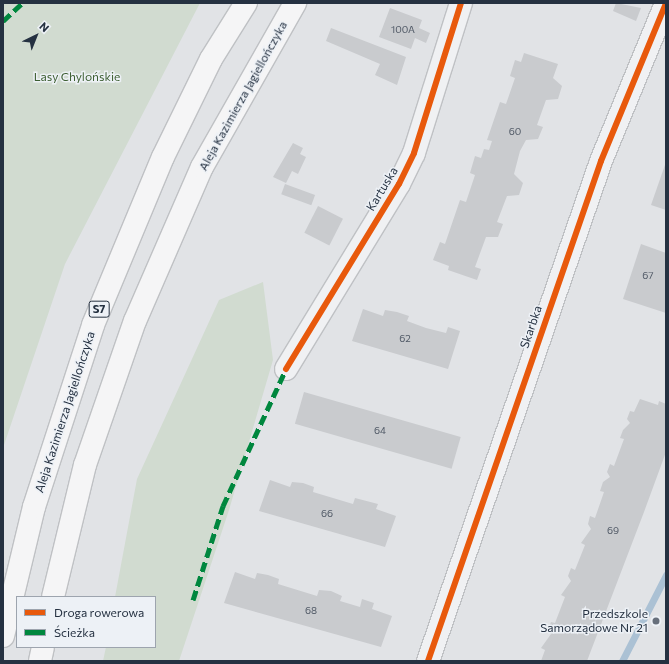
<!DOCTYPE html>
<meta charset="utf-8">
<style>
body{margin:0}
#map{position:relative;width:669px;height:664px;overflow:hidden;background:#e1e3e6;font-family:Commissioner,sans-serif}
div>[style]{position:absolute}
.green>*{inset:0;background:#d1dbd0}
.stream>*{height:7px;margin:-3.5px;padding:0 3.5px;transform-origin:3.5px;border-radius:3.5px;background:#abc1d4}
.building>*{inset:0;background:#c9cbce;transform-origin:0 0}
.roads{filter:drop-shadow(1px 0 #bfc1c4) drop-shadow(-1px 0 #bfc1c4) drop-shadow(0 1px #bfc1c4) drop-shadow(0 -1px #bfc1c4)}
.minor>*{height:22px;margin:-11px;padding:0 11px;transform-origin:11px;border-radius:11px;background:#f0f1f3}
.motorway>*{height:22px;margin:-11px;padding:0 11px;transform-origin:11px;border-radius:11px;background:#f5f5f6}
.quiet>*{height:5px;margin-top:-2.5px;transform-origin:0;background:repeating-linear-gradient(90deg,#00873e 0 10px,transparent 0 15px)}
.cycleway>*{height:6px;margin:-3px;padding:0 3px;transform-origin:3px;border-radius:3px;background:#e8590c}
.dots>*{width:11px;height:11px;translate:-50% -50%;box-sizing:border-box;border:2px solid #edf1f6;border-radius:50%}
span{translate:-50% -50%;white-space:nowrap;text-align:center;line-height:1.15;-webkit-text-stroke:3px #edf1f6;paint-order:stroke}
.number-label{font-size:10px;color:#4f5865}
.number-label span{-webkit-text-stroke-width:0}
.shield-label span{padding:1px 3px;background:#edf1f6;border:1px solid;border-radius:3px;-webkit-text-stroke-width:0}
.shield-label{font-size:11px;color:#253141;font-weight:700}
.park-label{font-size:12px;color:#3c5e31}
.street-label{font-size:12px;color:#253141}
.poi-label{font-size:12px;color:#253141}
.right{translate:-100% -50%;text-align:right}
.frame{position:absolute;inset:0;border:4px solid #253141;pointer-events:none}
.legend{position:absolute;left:16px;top:596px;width:140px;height:52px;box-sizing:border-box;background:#edf1f6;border:1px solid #9da4ae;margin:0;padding:5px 7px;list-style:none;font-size:12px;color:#253141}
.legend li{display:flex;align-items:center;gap:8px;height:20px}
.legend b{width:20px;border:1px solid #9da4ae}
.north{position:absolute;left:16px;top:16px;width:40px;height:40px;-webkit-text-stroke:3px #edf1f6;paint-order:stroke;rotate:43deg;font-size:11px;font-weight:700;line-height:16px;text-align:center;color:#253141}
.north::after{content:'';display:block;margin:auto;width:14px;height:18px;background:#253141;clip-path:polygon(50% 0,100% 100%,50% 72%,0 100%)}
</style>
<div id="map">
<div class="green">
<div style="clip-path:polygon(3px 3px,200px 3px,65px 264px,3px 448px)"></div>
<div style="clip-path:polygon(263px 282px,273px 360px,229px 510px,179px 661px,103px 661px,106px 647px,155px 647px,155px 597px,115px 597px,137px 479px,219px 300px)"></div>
</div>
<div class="stream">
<div style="left:622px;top:661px;width:97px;rotate:-62.9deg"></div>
</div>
<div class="building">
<div style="clip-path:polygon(616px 3px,641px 8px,636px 21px,613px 11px)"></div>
<div style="clip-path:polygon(390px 8px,422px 20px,419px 28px,430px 33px,426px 43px,415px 38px,411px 49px,379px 37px)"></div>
<div style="clip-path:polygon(331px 28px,406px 57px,397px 85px,375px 75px,380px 64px,326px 41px)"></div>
<div style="clip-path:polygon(524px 53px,558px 64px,553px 78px,562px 86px,558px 99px,546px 100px,537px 125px,543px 127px,538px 139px,526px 140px,520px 151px,514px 174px,523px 183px,519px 195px,507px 196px,497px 222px,503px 224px,498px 237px,486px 237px,475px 267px,481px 269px,477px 280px,448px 270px,449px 266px,433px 260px,440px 242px,445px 244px,460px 200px,466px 202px,475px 175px,470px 173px,475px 156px,481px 158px,484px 149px,489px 150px,492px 141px,487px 140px,500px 102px,506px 104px,515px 78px,510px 76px,515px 60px,521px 62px)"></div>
<div style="clip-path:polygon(293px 143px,303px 148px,300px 154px,306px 157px,298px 174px,292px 171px,286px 183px,273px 177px)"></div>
<div style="clip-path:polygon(666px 162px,666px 210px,651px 205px)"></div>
<div style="left:285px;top:184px;width:32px;height:11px;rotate:20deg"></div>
<div style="left:318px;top:206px;width:28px;height:30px;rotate:27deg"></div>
<div style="clip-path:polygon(641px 244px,666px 253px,666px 313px,623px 299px)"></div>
<div style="clip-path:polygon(363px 309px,383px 316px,385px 310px,397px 312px,409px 316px,407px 321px,426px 328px,446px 333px,448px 327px,460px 331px,448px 369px,352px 341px)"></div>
<div style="left:304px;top:392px;width:163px;height:33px;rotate:16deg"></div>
<div style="clip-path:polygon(640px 399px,658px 405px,659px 401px,666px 404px,666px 452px,644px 512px,587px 661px,541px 661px,545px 650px,541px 648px,551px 634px,548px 630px,551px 622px,555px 623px,565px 597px,561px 595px,571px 581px,568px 576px,571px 568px,575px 570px,585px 545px,581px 543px,591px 529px,588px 524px,590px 516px,595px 518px,604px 492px,600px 491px,603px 482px,610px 477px,607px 472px,610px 464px,614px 466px,624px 439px,620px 438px,623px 430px,630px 423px,627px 419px,630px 411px,634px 412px)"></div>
<div style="clip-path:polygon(270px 480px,290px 487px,292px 482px,303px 483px,314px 487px,313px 492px,353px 504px,355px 498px,378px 504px,376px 509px,396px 516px,385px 547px,259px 511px)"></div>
<div style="clip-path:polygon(235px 572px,255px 579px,257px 573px,268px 575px,279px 579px,278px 584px,317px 596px,319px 590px,331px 591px,342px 596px,340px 601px,360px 607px,362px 599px,374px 603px,372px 609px,392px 616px,381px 647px,224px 603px)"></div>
</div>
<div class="roads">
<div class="minor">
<div style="left:286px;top:369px;width:217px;rotate:-58.6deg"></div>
<div style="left:399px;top:184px;width:34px;rotate:-64deg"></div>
<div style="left:414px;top:153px;width:157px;rotate:-72.6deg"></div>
<div style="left:428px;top:661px;width:529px;rotate:-70.91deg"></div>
<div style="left:601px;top:161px;width:171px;rotate:-67.6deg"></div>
</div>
<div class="motorway">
<div style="left:53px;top:597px;width:136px;rotate:-76.4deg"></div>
<div style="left:85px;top:465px;width:152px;rotate:-70.9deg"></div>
<div style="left:135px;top:321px;width:168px;rotate:-66.5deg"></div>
<div style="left:202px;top:167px;width:189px;rotate:-60.4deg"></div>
<div style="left:3px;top:636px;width:133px;rotate:-76.5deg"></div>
<div style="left:34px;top:507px;width:191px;rotate:-72deg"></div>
<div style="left:93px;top:325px;width:182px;rotate:-67.4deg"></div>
<div style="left:163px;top:157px;width:109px;rotate:-63.9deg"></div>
<div style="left:211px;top:59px;width:66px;rotate:-58deg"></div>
<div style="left:40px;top:661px;width:14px;rotate:-78deg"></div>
</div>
</div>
<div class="quiet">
<div style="left:3px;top:21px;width:26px;rotate:-43deg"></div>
<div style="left:193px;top:600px;width:99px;rotate:-72.3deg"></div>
<div style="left:223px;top:506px;width:151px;rotate:-65.3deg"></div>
</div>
<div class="cycleway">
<div style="left:286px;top:369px;width:217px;rotate:-58.6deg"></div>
<div style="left:399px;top:184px;width:34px;rotate:-64deg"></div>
<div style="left:414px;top:153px;width:157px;rotate:-72.6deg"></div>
<div style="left:428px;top:661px;width:529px;rotate:-70.91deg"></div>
<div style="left:601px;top:161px;width:171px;rotate:-67.6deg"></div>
</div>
<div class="dots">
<div style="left:656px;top:621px;background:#676f7b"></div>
</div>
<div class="number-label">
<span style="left:403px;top:30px">100A</span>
<span style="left:515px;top:132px">60</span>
<span style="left:648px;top:276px">67</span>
<span style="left:405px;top:339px">62</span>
<span style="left:380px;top:431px">64</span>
<span style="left:327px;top:514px">66</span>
<span style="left:613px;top:531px">69</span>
<span style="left:311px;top:611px">68</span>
</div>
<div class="shield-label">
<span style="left:99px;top:309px">S7</span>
</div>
<div class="park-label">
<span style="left:77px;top:77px">Lasy Chylońskie</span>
</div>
<div class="street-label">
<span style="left:243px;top:96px;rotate:-61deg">Aleja Kazimierza Jagiellończyka</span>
<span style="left:382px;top:189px;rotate:-59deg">Kartuska</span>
<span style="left:531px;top:327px;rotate:-71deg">Skarbka</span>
<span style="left:65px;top:412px;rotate:-72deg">Aleja Kazimierza Jagiellończyka</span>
</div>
<div class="poi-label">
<span class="right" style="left:648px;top:621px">Przedszkole<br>Samorządowe Nr 21</span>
</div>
<div class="frame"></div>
<ul class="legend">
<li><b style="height:5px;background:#e8590c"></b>Droga rowerowa</li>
<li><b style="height:5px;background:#00873e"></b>Ścieżka</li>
</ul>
<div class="north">N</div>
</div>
